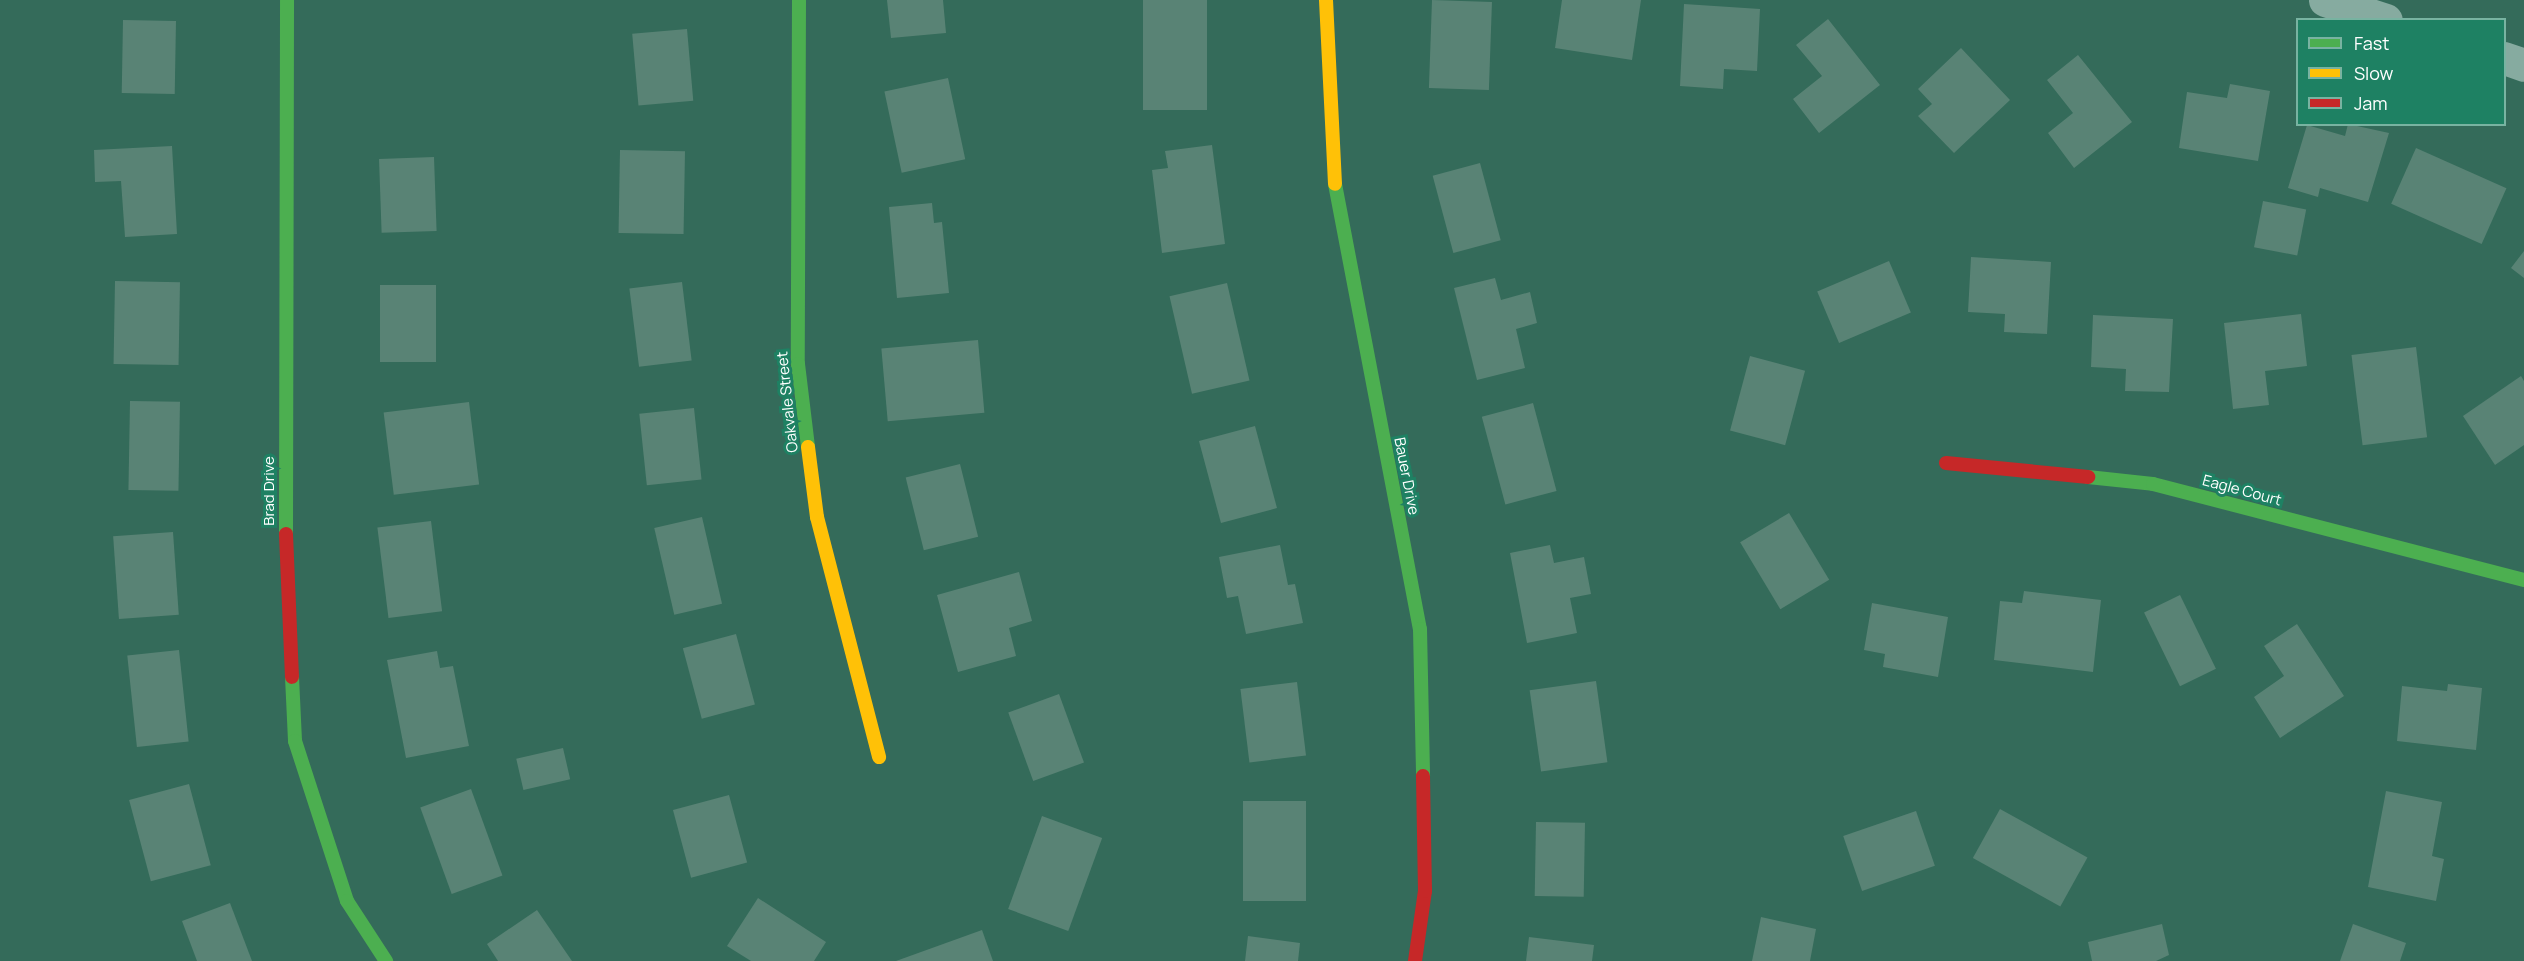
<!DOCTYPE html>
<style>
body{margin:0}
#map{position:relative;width:2524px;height:961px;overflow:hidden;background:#346b5a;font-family:Manrope,sans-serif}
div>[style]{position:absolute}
.building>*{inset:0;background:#598375;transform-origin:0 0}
.street>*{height:33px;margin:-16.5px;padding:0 16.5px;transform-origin:16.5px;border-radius:16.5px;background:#86aba0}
.fast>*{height:14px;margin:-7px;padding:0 7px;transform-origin:7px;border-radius:7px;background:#4caf50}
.slow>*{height:14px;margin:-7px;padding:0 7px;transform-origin:7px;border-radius:7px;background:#ffc107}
.jam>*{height:14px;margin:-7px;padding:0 7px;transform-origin:7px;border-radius:7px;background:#c62828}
span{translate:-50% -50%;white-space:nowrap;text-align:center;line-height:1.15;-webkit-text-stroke:6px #1e8163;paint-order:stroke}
.street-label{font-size:15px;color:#fff}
.legend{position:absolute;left:2296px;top:18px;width:210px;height:108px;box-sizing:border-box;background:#1e8163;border:2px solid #78b3a1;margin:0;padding:8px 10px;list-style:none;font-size:18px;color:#fff}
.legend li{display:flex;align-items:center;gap:12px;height:30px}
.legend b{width:30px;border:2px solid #78b3a1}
</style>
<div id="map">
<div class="building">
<div style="clip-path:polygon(887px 0,943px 0,946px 33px,891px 38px)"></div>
<div style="left:1143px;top:0;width:64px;height:110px"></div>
<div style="left:1432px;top:0;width:60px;height:88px;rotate:2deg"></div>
<div style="clip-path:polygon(1562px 0,1641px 0,1632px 60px,1555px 48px)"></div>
<div style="clip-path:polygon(1684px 4px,1760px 9px,1757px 71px,1724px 69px,1723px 89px,1680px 86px)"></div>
<div style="clip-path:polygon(1828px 19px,1880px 85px,1819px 133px,1793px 99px,1822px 76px,1796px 45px)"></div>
<div style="left:123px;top:20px;width:53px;height:73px;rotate:1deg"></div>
<div style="left:687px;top:29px;width:72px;height:55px;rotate:85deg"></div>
<div style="clip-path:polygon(1961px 48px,2010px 100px,1954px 153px,1918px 116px,1932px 104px,1918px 89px)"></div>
<div style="clip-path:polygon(2078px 55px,2132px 122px,2074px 168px,2048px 133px,2073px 113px,2047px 80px)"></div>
<div style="left:948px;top:78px;width:83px;height:65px;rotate:78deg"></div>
<div style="clip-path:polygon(2230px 84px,2270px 91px,2258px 161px,2179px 148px,2187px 92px,2227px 98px)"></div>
<div style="clip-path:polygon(2348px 124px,2389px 133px,2368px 202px,2320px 188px,2318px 197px,2288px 188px,2307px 125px,2345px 136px)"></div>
<div style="clip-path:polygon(1212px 145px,1225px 244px,1162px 253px,1152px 170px,1168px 168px,1165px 151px)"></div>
<div style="clip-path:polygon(172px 146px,177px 234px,125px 237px,121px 181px,95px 182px,94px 150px)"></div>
<div style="left:2416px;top:148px;width:99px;height:61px;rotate:24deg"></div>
<div style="left:620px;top:150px;width:65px;height:83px;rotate:1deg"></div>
<div style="left:434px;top:157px;width:74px;height:55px;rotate:88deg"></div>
<div style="left:1480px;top:163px;width:80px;height:49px;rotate:75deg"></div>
<div style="left:2263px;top:201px;width:44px;height:47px;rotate:11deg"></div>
<div style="clip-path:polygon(932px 203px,934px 223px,942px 222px,949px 293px,897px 298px,889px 207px)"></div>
<div style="clip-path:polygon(2524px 251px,2524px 278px,2511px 268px)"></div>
<div style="clip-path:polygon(1971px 257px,2051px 262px,2047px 334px,2004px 332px,2005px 314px,1968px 312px)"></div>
<div style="left:1889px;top:261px;width:56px;height:78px;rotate:67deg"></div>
<div style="clip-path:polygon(1495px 278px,1501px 300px,1530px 292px,1537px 323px,1516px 329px,1525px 368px,1477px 380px,1454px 288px)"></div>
<div style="left:115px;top:281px;width:65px;height:83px;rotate:1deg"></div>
<div style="left:682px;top:282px;width:79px;height:53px;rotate:83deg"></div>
<div style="left:1227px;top:283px;width:100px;height:59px;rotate:77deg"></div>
<div style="left:380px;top:285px;width:56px;height:77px"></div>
<div style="clip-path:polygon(2301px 314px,2307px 366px,2265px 371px,2269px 405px,2233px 409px,2224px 323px)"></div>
<div style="clip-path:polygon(2093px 315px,2173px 319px,2169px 392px,2125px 391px,2126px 369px,2091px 367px)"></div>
<div style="left:978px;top:340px;width:73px;height:97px;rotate:85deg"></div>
<div style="left:2416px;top:347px;width:91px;height:65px;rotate:83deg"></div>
<div style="left:1750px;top:356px;width:57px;height:77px;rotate:15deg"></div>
<div style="clip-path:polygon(2521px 376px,2524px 381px,2524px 445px,2495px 465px,2463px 416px)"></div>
<div style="left:130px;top:401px;width:50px;height:89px;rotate:1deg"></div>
<div style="left:469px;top:402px;width:83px;height:86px;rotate:83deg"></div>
<div style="left:1533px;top:403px;width:91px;height:53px;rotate:75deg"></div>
<div style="left:694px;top:408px;width:72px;height:55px;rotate:84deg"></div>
<div style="left:1255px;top:426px;width:85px;height:58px;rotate:75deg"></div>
<div style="left:960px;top:464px;width:75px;height:56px;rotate:76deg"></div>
<div style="left:1789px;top:513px;width:78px;height:57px;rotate:59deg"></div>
<div style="left:702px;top:517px;width:89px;height:49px;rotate:77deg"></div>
<div style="left:431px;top:521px;width:91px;height:54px;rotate:83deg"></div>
<div style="left:173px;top:532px;width:83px;height:60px;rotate:86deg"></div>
<div style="clip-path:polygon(1280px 545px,1288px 585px,1295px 584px,1303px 623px,1246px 634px,1238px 596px,1227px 598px,1219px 557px)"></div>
<div style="clip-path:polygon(1550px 545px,1554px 563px,1584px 557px,1591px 594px,1570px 598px,1577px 633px,1527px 643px,1510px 553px)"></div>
<div style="clip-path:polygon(1019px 572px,1032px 621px,1009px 628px,1016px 656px,958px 672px,937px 595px)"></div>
<div style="clip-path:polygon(2024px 591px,2101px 600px,2093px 672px,1994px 660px,2000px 601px,2022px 603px)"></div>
<div style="left:2180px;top:595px;width:82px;height:40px;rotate:64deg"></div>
<div style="clip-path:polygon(1872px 603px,1948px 617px,1938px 677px,1883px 667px,1885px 654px,1864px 650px)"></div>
<div style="clip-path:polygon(2297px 624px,2344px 696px,2280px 738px,2254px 697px,2284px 676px,2264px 646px)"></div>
<div style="left:736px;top:634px;width:73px;height:55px;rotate:75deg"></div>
<div style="left:179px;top:650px;width:92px;height:52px;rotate:84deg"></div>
<div style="clip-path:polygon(437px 651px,440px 668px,453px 666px,469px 746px,406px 758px,387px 660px)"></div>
<div style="left:1596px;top:681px;width:82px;height:67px;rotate:82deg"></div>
<div style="left:1297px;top:682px;width:74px;height:57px;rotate:83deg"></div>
<div style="clip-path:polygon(2448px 684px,2482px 688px,2476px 750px,2397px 741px,2402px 686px,2447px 691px)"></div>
<div style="left:1059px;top:694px;width:73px;height:54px;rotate:70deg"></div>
<div style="left:563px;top:748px;width:32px;height:48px;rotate:77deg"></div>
<div style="left:189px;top:784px;width:84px;height:62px;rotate:75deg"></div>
<div style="left:471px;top:789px;width:92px;height:54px;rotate:70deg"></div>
<div style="clip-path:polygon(2386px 791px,2442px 802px,2432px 856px,2444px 859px,2436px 901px,2368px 887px)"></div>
<div style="left:729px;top:795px;width:70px;height:58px;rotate:75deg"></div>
<div style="left:1243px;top:801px;width:63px;height:100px"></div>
<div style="left:2000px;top:809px;width:100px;height:56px;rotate:29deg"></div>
<div style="left:1916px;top:811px;width:58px;height:77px;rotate:71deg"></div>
<div style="left:1042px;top:816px;width:64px;height:99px;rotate:20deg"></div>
<div style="left:1536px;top:822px;width:49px;height:74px;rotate:1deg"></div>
<div style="clip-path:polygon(758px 898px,826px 942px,814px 961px,751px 961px,727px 946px)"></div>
<div style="clip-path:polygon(230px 903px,252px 961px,197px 961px,182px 921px)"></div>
<div style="clip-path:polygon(537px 910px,572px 961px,498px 961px,487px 944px)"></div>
<div style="clip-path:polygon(1761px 917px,1816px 929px,1810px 961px,1752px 961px)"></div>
<div style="clip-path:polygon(2162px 924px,2169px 955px,2156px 961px,2092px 961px,2088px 942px)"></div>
<div style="clip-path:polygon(2353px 924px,2406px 943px,2400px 961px,2340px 961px)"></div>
<div style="clip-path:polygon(982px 930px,993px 961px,896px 961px)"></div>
<div style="clip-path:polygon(1248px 936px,1300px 943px,1298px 961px,1245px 961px)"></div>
<div style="clip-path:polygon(1529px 937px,1594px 945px,1592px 961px,1526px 961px)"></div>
</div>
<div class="street">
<div style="left:2325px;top:0;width:64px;rotate:18.2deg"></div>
<div style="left:2504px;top:58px;width:21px;rotate:19deg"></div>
</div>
<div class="fast">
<div style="left:799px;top:0;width:364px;rotate:90.2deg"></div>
<div style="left:798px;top:364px;width:84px;rotate:83.1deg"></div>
<div style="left:1335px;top:184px;width:453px;rotate:79.2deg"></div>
<div style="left:1420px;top:629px;width:147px;rotate:88.8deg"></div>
<div style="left:2088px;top:477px;width:65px;rotate:6.1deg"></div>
<div style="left:2153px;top:484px;width:383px;rotate:14.5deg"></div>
<div style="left:286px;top:534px;width:534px;rotate:-89.89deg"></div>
<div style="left:292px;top:677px;width:64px;rotate:87.3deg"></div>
<div style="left:295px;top:741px;width:168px;rotate:72deg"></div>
<div style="left:347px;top:901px;width:72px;rotate:57deg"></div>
</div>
<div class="slow">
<div style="left:1326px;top:0;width:184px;rotate:87.2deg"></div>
<div style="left:808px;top:447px;width:71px;rotate:82.7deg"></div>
<div style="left:817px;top:517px;width:248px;rotate:75.5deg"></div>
</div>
<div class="jam">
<div style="left:1946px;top:463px;width:143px;rotate:5.6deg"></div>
<div style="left:286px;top:534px;width:143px;rotate:87.6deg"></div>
<div style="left:1415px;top:961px;width:71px;rotate:-81.9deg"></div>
<div style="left:1425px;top:891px;width:115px;rotate:-91deg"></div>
</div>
<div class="street-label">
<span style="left:787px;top:402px;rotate:-96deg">Oakvale Street</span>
<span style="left:1407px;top:476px;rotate:79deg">Bauer Drive</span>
<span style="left:2242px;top:490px;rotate:15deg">Eagle Court</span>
<span style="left:269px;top:491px;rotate:-90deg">Brad Drive</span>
</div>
<ul class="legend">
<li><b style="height:8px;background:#4caf50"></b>Fast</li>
<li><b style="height:8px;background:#ffc107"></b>Slow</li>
<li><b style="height:8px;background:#c62828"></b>Jam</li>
</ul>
</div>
